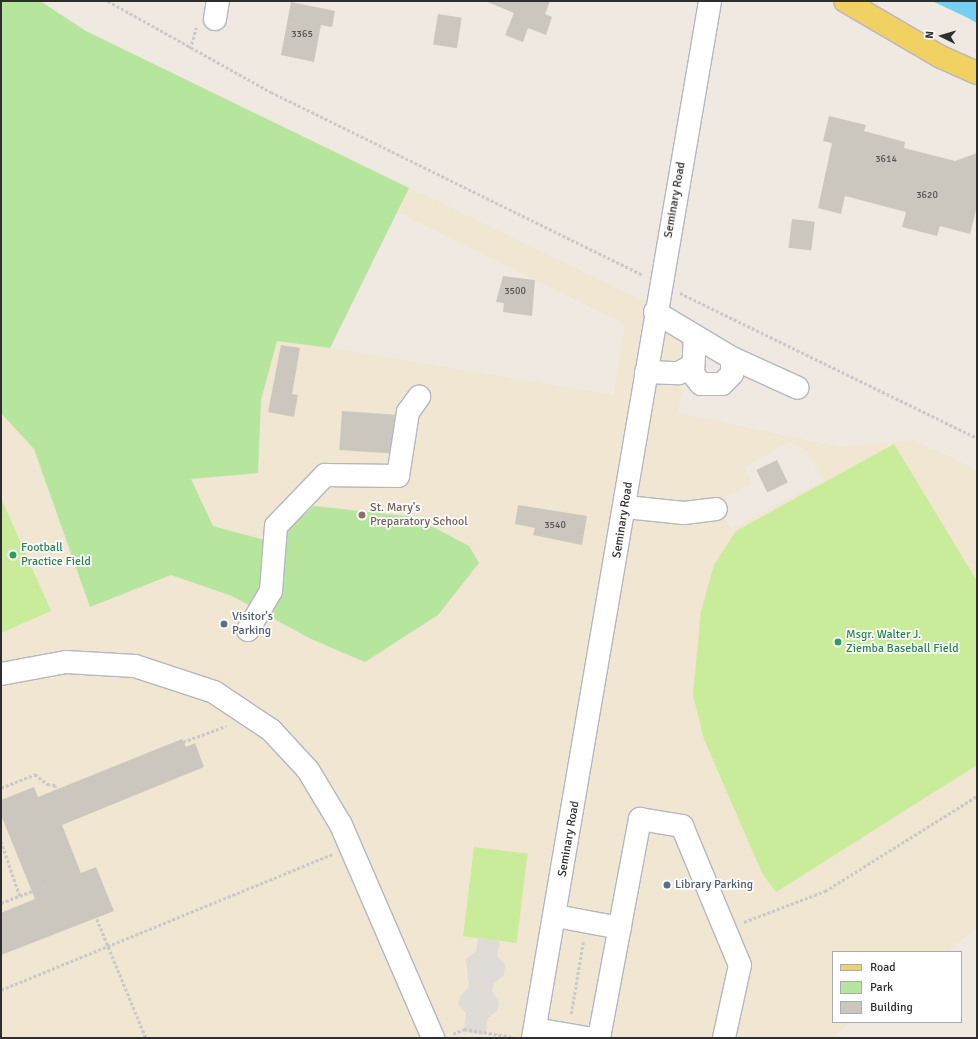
<!DOCTYPE html>
<style>
body{margin:0}
#map{position:relative;width:978px;height:1039px;overflow:hidden;background:#efe9e1;font-family:Signika,sans-serif}
div>[style]{position:absolute}
.education>*{inset:0;background:#f0e6d1}
.green>*{inset:0;background:#b6e59e}
.pitch>*{inset:0;background:#c9ec9a;transform-origin:0 0}
.plaza>*{inset:0;background:#dfdcd8}
.water>*{inset:0;background:#75cff0}
.building>*{inset:0;background:#cbc7bf;transform-origin:0 0}
.path>*{height:2.5px;margin-top:-1.25px;transform-origin:0;background:repeating-linear-gradient(90deg,#c9c9c9 0 3px,transparent 0 5px)}
.roads{filter:drop-shadow(1px 0 #b4b7c1) drop-shadow(-1px 0 #b4b7c1) drop-shadow(0 1px #b4b7c1) drop-shadow(0 -1px #b4b7c1)}
.minor>*{height:22px;margin:-11px;padding:0 11px;transform-origin:11px;border-radius:11px;background:#fff}
.major>*{height:22px;margin:-11px;padding:0 11px;transform-origin:11px;border-radius:11px;background:#f2d163}
.dots>*{width:11px;height:11px;translate:-50% -50%;box-sizing:border-box;border:2px solid #fff;border-radius:50%}
span{translate:-50% -50%;white-space:nowrap;text-align:center;line-height:1.15;-webkit-text-stroke:3.5px #fff;paint-order:stroke}
.number-label{font-size:10px;color:#555452}
.number-label span{-webkit-text-stroke-width:0}
.street-label{font-size:12px;color:#2e2e2e}
.education-label{font-size:12px;color:#785e54}
.left{translate:0 -50%;text-align:left}
.leisure-label{font-size:12px;color:#27864d}
.service-label{font-size:12px;color:#4e5e75}
.frame{position:absolute;inset:0;border:2px solid #2e2e2e;pointer-events:none}
.legend{position:absolute;left:832px;top:951px;width:130px;height:72px;box-sizing:border-box;background:#fff;border:1px solid #ababab;margin:0;padding:5px 7px;list-style:none;font-size:12px;color:#2e2e2e}
.legend li{display:flex;align-items:center;gap:8px;height:20px}
.legend b{width:20px;border:1px solid #ababab}
.north{position:absolute;left:922px;top:16px;width:40px;height:40px;-webkit-text-stroke:3px #fff;paint-order:stroke;rotate:275deg;font-size:11px;font-weight:700;line-height:16px;text-align:center;color:#2e2e2e}
.north::after{content:'';display:block;margin:auto;width:14px;height:18px;background:#2e2e2e;clip-path:polygon(50% 0,100% 100%,50% 72%,0 100%)}
</style>
<div id="map">
<div class="education">
<div style="clip-path:polygon(evenodd,1px 1px,40px 1px,86px 31px,693px 325px,678px 413px,839px 447px,914px 440px,977px 470px,977px 927px,947px 952px,833px 952px,833px 1022px,852px 1022px,836px 1034px,838px 1038px,1px 1038px,1px 1px,397px 212px,625px 324px,614px 395px,330px 348px,397px 212px,1px 1px,790px 442px,807px 451px,823px 481px,731px 529px,717px 501px,752px 484px,744px 467px,790px 442px)"></div>
</div>
<div class="green">
<div style="clip-path:polygon(1px 1px,40px 1px,86px 31px,409px 188px,330px 348px,277px 341px,261px 400px,258px 473px,191px 479px,213px 526px,272px 542px,314px 506px,414px 517px,469px 546px,479px 563px,438px 615px,365px 662px,311px 639px,232px 596px,171px 575px,90px 607px,34px 449px,1px 413px)"></div>
</div>
<div class="pitch">
<div style="clip-path:polygon(894px 444px,977px 581px,977px 765px,776px 892px,762px 873px,704px 739px,693px 695px,701px 611px,714px 565px,736px 531px)"></div>
<div style="clip-path:polygon(1px 498px,51px 611px,1px 633px)"></div>
<div style="left:474px;top:847px;width:54px;height:90px;rotate:7deg"></div>
</div>
<div class="plaza">
<div style="clip-path:polygon(478px 938px,500px 941px,497px 956px,505px 965px,504px 975px,494px 983px,492px 991px,499px 1002px,497px 1011px,488px 1018px,485px 1035px,464px 1032px,466px 1013px,458px 1004px,461px 995px,469px 987px,466px 959px,476px 952px)"></div>
</div>
<div class="water">
<div style="clip-path:polygon(932px 1px,977px 1px,977px 23px,966px 17px)"></div>
</div>
<div class="building">
<div style="clip-path:polygon(485px 1px,550px 1px,545px 14px,552px 17px,546px 35px,528px 28px,523px 42px,505px 35px,514px 13px)"></div>
<div style="clip-path:polygon(291px 2px,335px 11px,332px 27px,321px 25px,314px 62px,281px 55px)"></div>
<div style="left:438px;top:14px;width:24px;height:31px;rotate:9deg"></div>
<div style="clip-path:polygon(829px 116px,866px 125px,864px 131px,905px 142px,904px 148px,955px 161px,977px 153px,977px 206px,970px 234px,940px 226px,937px 236px,902px 227px,906px 212px,845px 196px,841px 214px,818px 208px,832px 143px,823px 141px)"></div>
<div style="left:792px;top:219px;width:23px;height:29px;rotate:7deg"></div>
<div style="clip-path:polygon(503px 276px,535px 280px,532px 316px,503px 312px,504px 303px,496px 302px)"></div>
<div style="clip-path:polygon(281px 345px,300px 348px,292px 394px,298px 395px,294px 417px,268px 412px)"></div>
<div style="left:342px;top:411px;width:53px;height:39px;rotate:4deg"></div>
<div style="left:777px;top:460px;width:25px;height:23px;rotate:64deg"></div>
<div style="clip-path:polygon(518px 505px,587px 516px,582px 545px,533px 535px,535px 528px,515px 524px)"></div>
<div style="clip-path:polygon(182px 739px,186px 747px,195px 743px,204px 767px,62px 825px,81px 873px,96px 867px,114px 911px,1px 955px,1px 913px,35px 899px,1px 815px,1px 800px,34px 787px,38px 797px)"></div>
</div>
<div class="path">
<div style="left:108px;top:1px;width:187px;rotate:29.2deg"></div>
<div style="left:271px;top:92px;width:415px;rotate:26.2deg"></div>
<div style="left:190px;top:49px;width:22px;rotate:-74deg"></div>
<div style="left:680px;top:293px;width:331px;rotate:26deg"></div>
<div style="left:183px;top:742px;width:46px;rotate:-20.4deg"></div>
<div style="left:1px;top:788px;width:37px;rotate:-22deg"></div>
<div style="left:35px;top:774px;width:16px;rotate:40deg"></div>
<div style="left:47px;top:784px;width:8px;rotate:7deg"></div>
<div style="left:55px;top:785px;width:5px;rotate:79deg"></div>
<div style="left:1px;top:817px;width:1px;rotate:-45deg"></div>
<div style="left:1px;top:841px;width:58px;rotate:70.9deg"></div>
<div style="left:1px;top:903px;width:50px;rotate:-21deg"></div>
<div style="left:97px;top:919px;width:129px;rotate:67.6deg"></div>
<div style="left:744px;top:922px;width:87px;rotate:-20.9deg"></div>
<div style="left:825px;top:891px;width:179px;rotate:-32deg"></div>
<div style="left:1px;top:990px;width:358px;rotate:-22.3deg"></div>
<div style="left:571px;top:1014px;width:73px;rotate:-80.5deg"></div>
<div style="left:453px;top:1034px;width:12px;rotate:-24deg"></div>
<div style="left:464px;top:1029px;width:50px;rotate:9.3deg"></div>
</div>
<div class="roads">
<div class="minor">
<div style="left:215px;top:19px;width:18px;rotate:-81deg"></div>
<div style="left:655px;top:312px;width:90px;rotate:30.9deg"></div>
<div style="left:732px;top:358px;width:16px;rotate:90deg"></div>
<div style="left:732px;top:374px;width:14px;rotate:135deg"></div>
<div style="left:722px;top:384px;width:21px;rotate:180deg"></div>
<div style="left:701px;top:384px;width:13px;rotate:-129deg"></div>
<div style="left:693px;top:374px;width:38px;rotate:-87deg"></div>
<div style="left:732px;top:358px;width:72px;rotate:24.4deg"></div>
<div style="left:646px;top:372px;width:33px;rotate:2deg"></div>
<div style="left:679px;top:373px;width:16px;rotate:-30deg"></div>
<div style="left:626px;top:507px;width:58px;rotate:5.9deg"></div>
<div style="left:684px;top:513px;width:32px;rotate:-7deg"></div>
<div style="left:248px;top:630px;width:45px;rotate:-59.5deg"></div>
<div style="left:271px;top:591px;width:65px;rotate:-85.6deg"></div>
<div style="left:276px;top:526px;width:71px;rotate:-46.1deg"></div>
<div style="left:325px;top:475px;width:73px;rotate:0.8deg"></div>
<div style="left:398px;top:476px;width:65px;rotate:-81.1deg"></div>
<div style="left:408px;top:412px;width:19px;rotate:-54deg"></div>
<div style="left:1px;top:674px;width:66px;rotate:-10.5deg"></div>
<div style="left:66px;top:662px;width:69px;rotate:3.3deg"></div>
<div style="left:135px;top:666px;width:83px;rotate:18.2deg"></div>
<div style="left:214px;top:692px;width:69px;rotate:33.7deg"></div>
<div style="left:271px;top:730px;width:54px;rotate:47.2deg"></div>
<div style="left:308px;top:770px;width:64px;rotate:59deg"></div>
<div style="left:341px;top:825px;width:232px;rotate:66.6deg"></div>
<div style="left:556px;top:916px;width:65px;rotate:10.6deg"></div>
<div style="left:535px;top:1029px;width:53px;rotate:9.8deg"></div>
<div style="left:533px;top:1038px;width:1052px;rotate:-80.31deg"></div>
<div style="left:599px;top:1038px;width:223px;rotate:-79.4deg"></div>
<div style="left:640px;top:819px;width:43px;rotate:9.5deg"></div>
<div style="left:682px;top:826px;width:151px;rotate:67.4deg"></div>
<div style="left:740px;top:965px;width:75px;rotate:102.4deg"></div>
</div>
<div class="major">
<div style="left:845px;top:1px;width:111px;rotate:30.3deg"></div>
<div style="left:941px;top:57px;width:39px;rotate:24deg"></div>
</div>
</div>
<div class="dots">
<div style="left:362px;top:515px;background:#8d6e63"></div>
<div style="left:13px;top:555px;background:#2e9e5b"></div>
<div style="left:224px;top:624px;background:#5c6f8a"></div>
<div style="left:838px;top:642px;background:#2e9e5b"></div>
<div style="left:667px;top:885px;background:#5c6f8a"></div>
</div>
<div class="number-label">
<span style="left:302px;top:35px">3365</span>
<span style="left:886px;top:160px">3614</span>
<span style="left:927px;top:196px">3620</span>
<span style="left:515px;top:292px">3500</span>
<span style="left:555px;top:526px">3540</span>
</div>
<div class="street-label">
<span style="left:675px;top:200px;rotate:-80deg">Seminary Road</span>
<span style="left:623px;top:520px;rotate:-81deg">Seminary Road</span>
<span style="left:569px;top:839px;rotate:-80deg">Seminary Road</span>
</div>
<div class="education-label">
<span class="left" style="left:370px;top:515px">St. Mary's<br>Preparatory School</span>
</div>
<div class="leisure-label">
<span class="left" style="left:21px;top:555px">Football<br>Practice Field</span>
<span class="left" style="left:846px;top:642px">Msgr. Walter J.<br>Ziemba Baseball Field</span>
</div>
<div class="service-label">
<span class="left" style="left:232px;top:624px">Visitor's<br>Parking</span>
<span class="left" style="left:675px;top:885px">Library Parking</span>
</div>
<div class="frame"></div>
<ul class="legend">
<li><b style="height:5px;background:#f2d163"></b>Road</li>
<li><b style="height:11px;background:#b6e59e"></b>Park</li>
<li><b style="height:11px;background:#cbc7bf"></b>Building</li>
</ul>
<div class="north">N</div>
</div>
